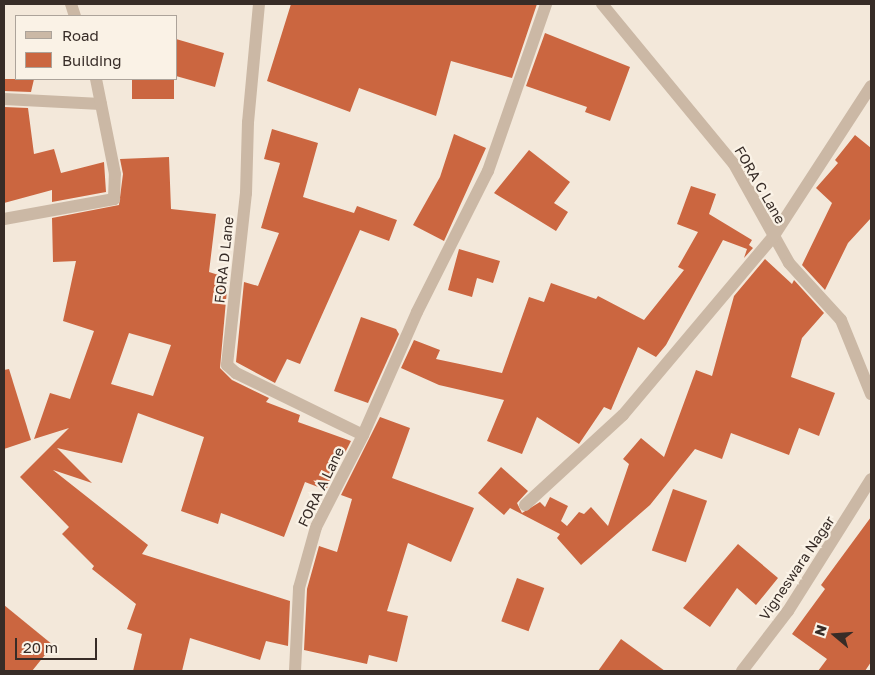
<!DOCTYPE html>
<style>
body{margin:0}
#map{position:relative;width:875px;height:675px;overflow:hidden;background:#f3e8da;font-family:"Golos Text",sans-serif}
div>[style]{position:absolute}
.building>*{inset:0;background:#cb6640;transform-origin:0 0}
.minor>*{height:12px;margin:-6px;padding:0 6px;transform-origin:6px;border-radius:6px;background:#cbb8a5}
span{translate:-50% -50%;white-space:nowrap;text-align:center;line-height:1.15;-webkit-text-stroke:4.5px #faf2e6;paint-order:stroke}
.street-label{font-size:14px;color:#372c27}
.frame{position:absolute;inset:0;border:5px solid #372c27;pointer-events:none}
.legend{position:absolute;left:15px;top:15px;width:162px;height:65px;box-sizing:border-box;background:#faf2e6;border:1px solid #aca39a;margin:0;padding:6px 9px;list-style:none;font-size:15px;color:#372c27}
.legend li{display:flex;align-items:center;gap:10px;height:25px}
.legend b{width:25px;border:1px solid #aca39a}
.north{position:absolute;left:810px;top:610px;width:50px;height:50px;-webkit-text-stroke:4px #faf2e6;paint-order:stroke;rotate:288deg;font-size:14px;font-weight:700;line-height:20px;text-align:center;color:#372c27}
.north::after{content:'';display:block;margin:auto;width:18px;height:22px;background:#372c27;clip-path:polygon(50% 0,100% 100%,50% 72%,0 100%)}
.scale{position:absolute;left:15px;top:638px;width:82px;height:22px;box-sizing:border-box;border:2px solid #372c27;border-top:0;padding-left:6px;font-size:15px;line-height:18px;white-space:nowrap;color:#372c27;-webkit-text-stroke:4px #faf2e6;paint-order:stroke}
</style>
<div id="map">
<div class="building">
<div style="clip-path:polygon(291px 4px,537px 4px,512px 78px,451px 61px,436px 116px,359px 88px,350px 112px,267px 81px)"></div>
<div style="clip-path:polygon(545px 33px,630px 67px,610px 121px,585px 112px,587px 107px,526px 86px)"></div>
<div style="clip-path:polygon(176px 39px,224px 53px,215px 87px,176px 76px)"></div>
<div style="clip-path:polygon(4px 79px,34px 79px,31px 92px,4px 91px)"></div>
<div style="left:132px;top:79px;width:42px;height:20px"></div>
<div style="clip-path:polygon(4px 107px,28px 108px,34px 154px,54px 149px,61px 173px,104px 162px,106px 192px,52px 202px,52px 190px,4px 203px)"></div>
<div style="clip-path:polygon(272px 129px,318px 143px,303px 197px,354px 213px,357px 206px,397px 220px,389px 241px,360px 230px,300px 364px,287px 359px,275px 383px,236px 362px,244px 282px,258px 286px,279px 233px,261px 228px,280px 163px,264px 159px)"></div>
<div style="clip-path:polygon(454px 134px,486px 148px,444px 241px,413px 225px,440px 177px)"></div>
<div style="clip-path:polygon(855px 135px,871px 148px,871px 218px,848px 243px,825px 290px,802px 265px,832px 203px,816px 188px,838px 163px,835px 160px)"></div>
<div style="clip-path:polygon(529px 150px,570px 182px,554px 203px,568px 212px,556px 231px,494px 193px)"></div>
<div style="clip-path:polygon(evenodd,169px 157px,171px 209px,216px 214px,209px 272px,228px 278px,220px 368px,232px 380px,269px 398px,266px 402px,300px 415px,298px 422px,351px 441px,326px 490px,305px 482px,284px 537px,221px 513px,218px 524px,181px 511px,204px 437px,138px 413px,122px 463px,57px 448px,92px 483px,53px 470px,148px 545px,142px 554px,290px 601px,288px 646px,266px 641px,260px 660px,190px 638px,182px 671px,133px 671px,142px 634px,127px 629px,136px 604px,92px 569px,94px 566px,62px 534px,69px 527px,20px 477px,69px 428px,34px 439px,50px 393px,70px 399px,94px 331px,63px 321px,76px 261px,53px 262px,52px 218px,119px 205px,123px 174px,120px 159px,169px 157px,129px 333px,171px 345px,153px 396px,111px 384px,129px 333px)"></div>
<div style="clip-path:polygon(691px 186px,716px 194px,709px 214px,752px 240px,749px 245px,753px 248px,744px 258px,747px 249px,723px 240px,666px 345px,656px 357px,638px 347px,611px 410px,604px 407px,579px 444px,537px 417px,522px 454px,487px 441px,504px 400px,439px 385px,401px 368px,414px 340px,440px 350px,436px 359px,502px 373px,529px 297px,544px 302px,551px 283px,596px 299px,598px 296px,644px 320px,684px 270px,678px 267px,698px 232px,677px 224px)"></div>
<div style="clip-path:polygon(459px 249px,500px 261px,493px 283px,477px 278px,472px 297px,448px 290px)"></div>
<div style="clip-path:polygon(765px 259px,792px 284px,794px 280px,824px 313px,802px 338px,791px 377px,835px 393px,819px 436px,799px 428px,789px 455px,731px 433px,722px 459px,695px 449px,650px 505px,581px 565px,557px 538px,560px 534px,510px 508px,504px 515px,478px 493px,501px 467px,528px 491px,517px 503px,522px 513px,540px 502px,545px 507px,550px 497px,568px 506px,561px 521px,567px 526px,579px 512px,584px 514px,591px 507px,608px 526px,629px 464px,623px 459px,641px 438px,664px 457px,696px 370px,712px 376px,734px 296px)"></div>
<div style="clip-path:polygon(361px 317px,396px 329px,399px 334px,368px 403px,334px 391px)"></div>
<div style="clip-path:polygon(9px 369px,31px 440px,4px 449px,4px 370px)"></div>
<div style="clip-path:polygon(380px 417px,410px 428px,392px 478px,474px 508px,451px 562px,408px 543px,387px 611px,408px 616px,397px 662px,369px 655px,367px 664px,304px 650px,307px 589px,319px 546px,337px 552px,352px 499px,341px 495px)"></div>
<div style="left:673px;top:489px;width:36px;height:65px;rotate:19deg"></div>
<div style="clip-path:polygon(871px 517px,871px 662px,865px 671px,818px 671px,827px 659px,792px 634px,825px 589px,821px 585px)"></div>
<div style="clip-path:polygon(738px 544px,778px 578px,756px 605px,737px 588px,710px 627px,683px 608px)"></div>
<div style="left:517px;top:578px;width:29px;height:46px;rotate:20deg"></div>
<div style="clip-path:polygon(4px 605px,53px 645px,32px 671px,4px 671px)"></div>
<div style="clip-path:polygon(621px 639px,665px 671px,598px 671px)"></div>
</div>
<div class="minor">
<div style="left:71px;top:4px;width:13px;rotate:72deg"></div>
<div style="left:259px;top:4px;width:119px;rotate:95.3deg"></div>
<div style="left:248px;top:122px;width:71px;rotate:91.6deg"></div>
<div style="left:246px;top:193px;width:173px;rotate:96.3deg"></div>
<div style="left:227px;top:365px;width:12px;rotate:42deg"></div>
<div style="left:236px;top:373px;width:141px;rotate:26deg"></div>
<div style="left:602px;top:4px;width:207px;rotate:50.5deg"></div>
<div style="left:734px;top:164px;width:113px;rotate:60.9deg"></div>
<div style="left:789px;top:263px;width:77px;rotate:47.6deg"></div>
<div style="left:841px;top:320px;width:80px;rotate:67.9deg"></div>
<div style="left:4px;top:99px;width:97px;rotate:3deg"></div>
<div style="left:4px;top:219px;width:112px;rotate:-10.3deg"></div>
<div style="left:114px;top:199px;width:25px;rotate:-88deg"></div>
<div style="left:115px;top:174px;width:97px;rotate:-101.3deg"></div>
<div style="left:525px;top:505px;width:133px;rotate:-42.6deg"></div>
<div style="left:623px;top:415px;width:233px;rotate:-49.9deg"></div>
<div style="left:773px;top:237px;width:180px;rotate:-57deg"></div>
<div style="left:295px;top:671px;width:83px;rotate:-87.2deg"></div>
<div style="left:299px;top:588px;width:63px;rotate:-74.4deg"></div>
<div style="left:316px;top:527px;width:103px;rotate:-62.9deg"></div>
<div style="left:363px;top:435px;width:134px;rotate:-66.3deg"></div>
<div style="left:417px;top:312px;width:158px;rotate:-63.3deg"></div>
<div style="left:488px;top:171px;width:177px;rotate:-70.8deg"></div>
<div style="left:742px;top:671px;width:76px;rotate:-52.5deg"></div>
<div style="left:788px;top:611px;width:156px;rotate:-57.8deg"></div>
</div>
<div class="street-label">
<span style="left:760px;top:185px;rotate:60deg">FORA C Lane</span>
<span style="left:224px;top:260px;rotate:-84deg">FORA D Lane</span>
<span style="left:321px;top:487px;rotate:-64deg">FORA A Lane</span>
<span style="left:797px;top:568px;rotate:-56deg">Vigneswara Nagar</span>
</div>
<div class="frame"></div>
<ul class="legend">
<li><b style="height:6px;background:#cbb8a5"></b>Road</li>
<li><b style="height:14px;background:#cb6640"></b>Building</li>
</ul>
<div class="north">N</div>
<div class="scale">20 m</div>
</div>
